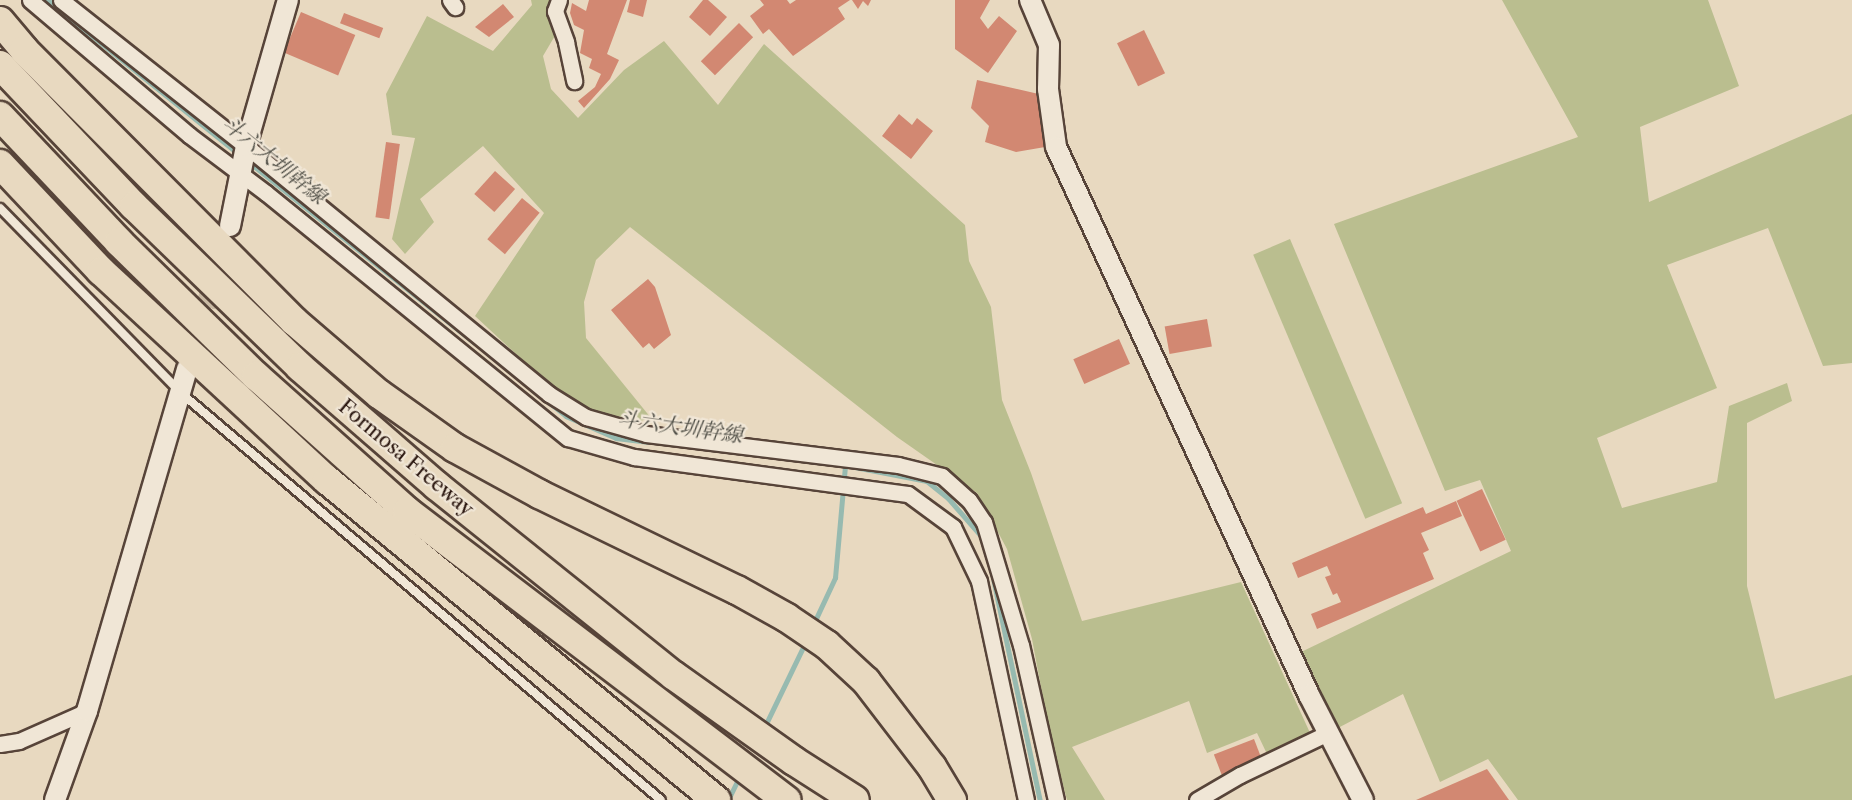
<!DOCTYPE html>
<meta charset="utf-8">
<style>
body{margin:0}
#map{position:relative;width:1852px;height:800px;overflow:hidden;background:#e8d9c0;font-family:"Libre Caslon Text","Noto Serif TC",serif}
div>[style]{position:absolute}
.green>*{inset:0;background:#babe8f;transform-origin:0 0}
.stream>*{height:4.5px;margin:-2.25px;padding:0 2.25px;transform-origin:2.25px;border-radius:2.25px;background:#97bab0}
.building>*{inset:0;background:#d28872;transform-origin:0 0}
.tertiary-tunnel>*{height:20px;margin-top:-10px;transform-origin:0;background:repeating-linear-gradient(90deg,#cbbba5 0 20px,transparent 0 30px)}
.roads{filter:drop-shadow(2px 0 #574439) drop-shadow(-2px 0 #574439) drop-shadow(0 2px #574439) drop-shadow(0 -2px #574439)}
.service>*{height:8px;margin:-4px;padding:0 4px;transform-origin:4px;border-radius:4px;background:#f0e6d6}
.minor>*{height:15px;margin:-7.5px;padding:0 7.5px;transform-origin:7.5px;border-radius:7.5px;background:#f0e6d6}
.tertiary>*{height:20px;margin:-10px;padding:0 10px;transform-origin:10px;border-radius:10px;background:#f0e6d6}
.motorway>*{height:28px;margin:-14px;padding:0 14px;transform-origin:14px;border-radius:14px;background:#e8d9c0}
span{translate:-50% -50%;white-space:nowrap;text-align:center;line-height:1.15;-webkit-text-stroke:4.5px #f0e6d6;paint-order:stroke}
.street-label{font-size:20px;color:#27130c}
.water-label{font-size:21px;color:#4e4d45;font-style:italic}
</style>
<div id="map">
<div class="green">
<div style="clip-path:polygon(531px 0,549px 0,556px 34px,543px 56px,551px 89px,578px 118px,624px 70px,664px 41px,718px 105px,764px 44px,965px 225px,969px 261px,991px 307px,1002px 400px,1031px 473px,1082px 621px,1241px 582px,1311px 735px,1267px 754px,1257px 733px,1207px 753px,1189px 701px,1072px 747px,1105px 800px,1067px 800px,1050px 735px,1032px 639px,1007px 549px,977px 493px,897px 437px,630px 227px,596px 260px,584px 302px,586px 338px,651px 418px,640px 421px,572px 406px,475px 316px,544px 213px,483px 146px,420px 199px,434px 222px,405px 254px,392px 239px,415px 138px,392px 135px,386px 94px,427px 16px,493px 51px,532px 5px)"></div>
<div style="clip-path:polygon(1502px 0,1708px 0,1739px 86px,1640px 127px,1649px 202px,1852px 114px,1852px 363px,1823px 366px,1768px 228px,1667px 265px,1717px 388px,1597px 438px,1622px 508px,1717px 482px,1729px 406px,1787px 383px,1792px 401px,1747px 423px,1747px 586px,1775px 699px,1852px 675px,1852px 800px,1518px 800px,1488px 759px,1440px 782px,1403px 694px,1336px 729px,1299px 653px,1511px 551px,1480px 480px,1445px 491px,1334px 224px,1578px 137px)"></div>
<div style="left:1290px;top:239px;width:287px;height:40px;rotate:67deg"></div>
</div>
<div class="stream">
<div style="left:48px;top:0;width:247px;rotate:38.9deg"></div>
<div style="left:249px;top:162px;width:288px;rotate:38.7deg"></div>
<div style="left:549px;top:402px;width:22px;rotate:39deg"></div>
<div style="left:566px;top:416px;width:55px;rotate:23.7deg"></div>
<div style="left:616px;top:438px;width:31px;rotate:7deg"></div>
<div style="left:855px;top:467px;width:73px;rotate:11deg"></div>
<div style="left:927px;top:481px;width:28px;rotate:39deg"></div>
<div style="left:949px;top:499px;width:52px;rotate:48.9deg"></div>
<div style="left:994px;top:581px;width:224px;rotate:78.1deg"></div>
<div style="left:813px;top:625px;width:52px;rotate:-64.9deg"></div>
<div style="left:835px;top:578px;width:113px;rotate:-84.9deg"></div>
<div style="left:764px;top:728px;width:97px;rotate:-64.2deg"></div>
<div style="left:728px;top:800px;width:28px;rotate:-64deg"></div>
</div>
<div class="building">
<div style="clip-path:polygon(589px 0,627px 0,607px 54px,619px 60px,610px 79px,584px 108px,578px 101px,595px 87px,601px 74px,589px 68px,592px 59px,580px 53px,584px 30px,574px 25px,570px 13px,572px 3px,586px 11px)"></div>
<div style="clip-path:polygon(630px 0,647px 0,643px 17px,627px 12px)"></div>
<div style="clip-path:polygon(703px 0,708px 0,727px 17px,710px 36px,689px 17px)"></div>
<div style="clip-path:polygon(760px 0,787px 0,790px 4px,796px 0,850px 0,838px 8px,845px 19px,793px 56px,769px 29px,763px 34px,750px 16px,764px 5px)"></div>
<div style="clip-path:polygon(852px 0,871px 0,868px 6px,863px 1px,858px 9px)"></div>
<div style="clip-path:polygon(955px 0,990px 0,980px 18px,988px 29px,999px 16px,1017px 31px,988px 73px,955px 49px)"></div>
<div style="clip-path:polygon(503px 4px,514px 17px,489px 37px,475px 27px)"></div>
<div style="left:301px;top:12px;width:59px;height:44px;rotate:23deg"></div>
<div style="left:344px;top:13px;width:42px;height:11px;rotate:21deg"></div>
<div style="left:739px;top:23px;width:20px;height:54px;rotate:45deg"></div>
<div style="left:1144px;top:30px;width:48px;height:30px;rotate:64deg"></div>
<div style="clip-path:polygon(977px 80px,1043px 95px,1045px 147px,1016px 152px,985px 142px,989px 126px,971px 108px)"></div>
<div style="clip-path:polygon(899px 114px,912px 125px,917px 118px,933px 131px,911px 159px,882px 136px)"></div>
<div style="left:386px;top:142px;width:14px;height:76px;rotate:8deg"></div>
<div style="left:495px;top:171px;width:27px;height:31px;rotate:42deg"></div>
<div style="left:522px;top:198px;width:23px;height:54px;rotate:40deg"></div>
<div style="clip-path:polygon(648px 279px,655px 287px,671px 335px,654px 349px,649px 343px,643px 348px,611px 310px)"></div>
<div style="left:1207px;top:319px;width:28px;height:43px;rotate:80deg"></div>
<div style="left:1119px;top:339px;width:27px;height:50px;rotate:66deg"></div>
<div style="left:1482px;top:489px;width:56px;height:28px;rotate:65deg"></div>
<div style="clip-path:polygon(1456px 501px,1462px 516px,1421px 533px,1429px 550px,1423px 553px,1434px 579px,1317px 629px,1311px 614px,1341px 602px,1337px 593px,1333px 595px,1325px 577px,1331px 575px,1327px 566px,1298px 578px,1292px 563px,1423px 507px,1426px 514px)"></div>
<div style="left:1254px;top:739px;width:22px;height:43px;rotate:69deg"></div>
<div style="clip-path:polygon(1487px 769px,1509px 800px,1416px 800px)"></div>
</div>
<div class="tertiary-tunnel">
<div style="left:188px;top:364px;width:130px;rotate:-73deg"></div>
</div>
<div class="roads">
<div class="service">
<div style="left:0;top:208px;width:259px;rotate:45.6deg"></div>
<div style="left:181px;top:393px;width:629px;rotate:40.3deg"></div>
</div>
<div class="minor">
<div style="left:30px;top:0;width:209px;rotate:40.3deg"></div>
<div style="left:189px;top:135px;width:96px;rotate:37deg"></div>
<div style="left:266px;top:193px;width:389px;rotate:39.1deg"></div>
<div style="left:568px;top:438px;width:69px;rotate:16.1deg"></div>
<div style="left:634px;top:457px;width:276px;rotate:7.7deg"></div>
<div style="left:908px;top:494px;width:56px;rotate:36.3deg"></div>
<div style="left:953px;top:527px;width:60px;rotate:64.3deg"></div>
<div style="left:979px;top:581px;width:224px;rotate:77.9deg"></div>
<div style="left:61px;top:0;width:236px;rotate:38.3deg"></div>
<div style="left:246px;top:146px;width:392px;rotate:39.3deg"></div>
<div style="left:549px;top:394px;width:44px;rotate:31.9deg"></div>
<div style="left:586px;top:417px;width:62px;rotate:15.8deg"></div>
<div style="left:646px;top:434px;width:254px;rotate:7deg"></div>
<div style="left:898px;top:465px;width:45px;rotate:14deg"></div>
<div style="left:942px;top:476px;width:36px;rotate:42deg"></div>
<div style="left:969px;top:500px;width:27px;rotate:56deg"></div>
<div style="left:984px;top:522px;width:128px;rotate:73.3deg"></div>
<div style="left:1021px;top:645px;width:159px;rotate:77.3deg"></div>
<div style="left:450px;top:0;width:9px;rotate:54deg"></div>
<div style="left:559px;top:0;width:12px;rotate:110deg"></div>
<div style="left:555px;top:11px;width:33px;rotate:70deg"></div>
<div style="left:566px;top:42px;width:40px;rotate:78deg"></div>
<div style="left:0;top:744px;width:19px;rotate:-9deg"></div>
<div style="left:19px;top:741px;width:74px;rotate:-23.8deg"></div>
<div style="left:1197px;top:800px;width:50px;rotate:-30.2deg"></div>
<div style="left:1240px;top:775px;width:98px;rotate:-25.5deg"></div>
</div>
<div class="tertiary">
<div style="left:1030px;top:0;width:49px;rotate:67.1deg"></div>
<div style="left:1049px;top:45px;width:44px;rotate:91.3deg"></div>
<div style="left:1048px;top:89px;width:59px;rotate:82.1deg"></div>
<div style="left:1056px;top:147px;width:604px;rotate:65.22deg"></div>
<div style="left:1309px;top:695px;width:118px;rotate:62.8deg"></div>
<div style="left:230px;top:226px;width:82px;rotate:-78.7deg"></div>
<div style="left:246px;top:146px;width:152px;rotate:-74deg"></div>
<div style="left:55px;top:800px;width:95px;rotate:-70.2deg"></div>
<div style="left:87px;top:711px;width:357px;rotate:-73.7deg"></div>
</div>
<div class="motorway">
<div style="left:0;top:21px;width:38px;rotate:50deg"></div>
<div style="left:24px;top:50px;width:383px;rotate:45.1deg"></div>
<div style="left:294px;top:321px;width:112px;rotate:40.7deg"></div>
<div style="left:379px;top:394px;width:93px;rotate:35.4deg"></div>
<div style="left:455px;top:448px;width:96px;rotate:28.7deg"></div>
<div style="left:539px;top:494px;width:220px;rotate:25.9deg"></div>
<div style="left:737px;top:590px;width:57px;rotate:29.2deg"></div>
<div style="left:787px;top:618px;width:48px;rotate:34deg"></div>
<div style="left:827px;top:645px;width:53px;rotate:42.7deg"></div>
<div style="left:866px;top:681px;width:108px;rotate:52.5deg"></div>
<div style="left:932px;top:767px;width:39px;rotate:59deg"></div>
<div style="left:0;top:65px;width:195px;rotate:46.5deg"></div>
<div style="left:134px;top:206px;width:231px;rotate:44.1deg"></div>
<div style="left:300px;top:367px;width:181px;rotate:41deg"></div>
<div style="left:437px;top:486px;width:302px;rotate:38.7deg"></div>
<div style="left:673px;top:675px;width:148px;rotate:35.4deg"></div>
<div style="left:794px;top:761px;width:72px;rotate:32.6deg"></div>
<div style="left:0;top:116px;width:173px;rotate:46.6deg"></div>
<div style="left:119px;top:242px;width:192px;rotate:44.4deg"></div>
<div style="left:256px;top:376px;width:203px;rotate:41.8deg"></div>
<div style="left:407px;top:511px;width:477px;rotate:37.3deg"></div>
<div style="left:0;top:164px;width:147px;rotate:46.7deg"></div>
<div style="left:101px;top:271px;width:308px;rotate:42.8deg"></div>
<div style="left:327px;top:480px;width:504px;rotate:39.44deg"></div>
</div>
</div>
<div class="street-label">
<span style="left:406px;top:458px;rotate:40deg">Formosa Freeway</span>
</div>
<div class="water-label">
<span style="left:274px;top:160px;rotate:39deg">斗六大圳幹線</span>
<span style="left:680px;top:427px;rotate:8deg">斗六大圳幹線</span>
</div>
</div>
